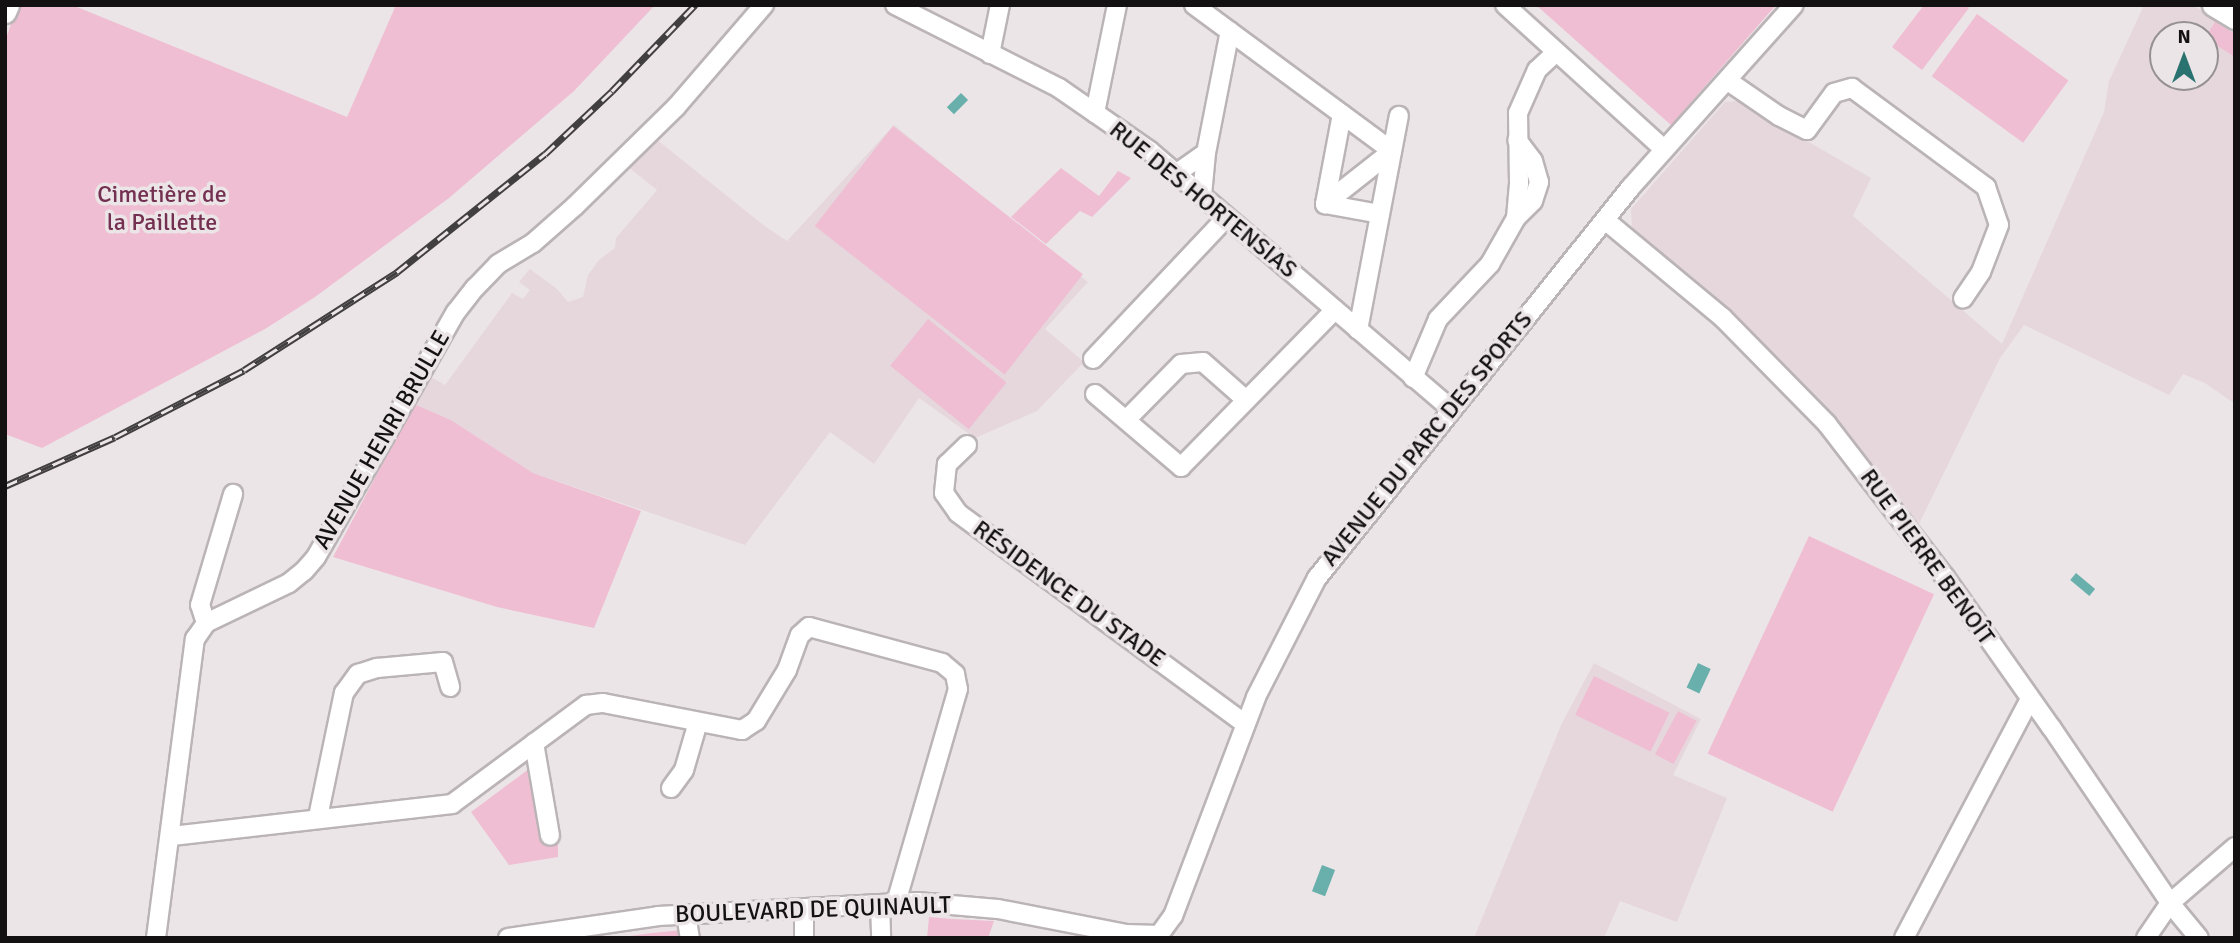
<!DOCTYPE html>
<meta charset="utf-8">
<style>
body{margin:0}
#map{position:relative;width:2240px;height:943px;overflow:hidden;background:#ece5e7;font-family:Signika,sans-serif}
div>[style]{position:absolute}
.built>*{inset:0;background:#e6d7dd}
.green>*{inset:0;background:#efbed2;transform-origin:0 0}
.water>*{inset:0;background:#69b0ad;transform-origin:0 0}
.roads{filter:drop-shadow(2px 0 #bbb4b7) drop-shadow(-2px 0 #bbb4b7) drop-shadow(0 2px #bbb4b7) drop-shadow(0 -2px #bbb4b7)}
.minor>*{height:18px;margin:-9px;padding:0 9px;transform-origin:9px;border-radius:9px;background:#fff}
.major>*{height:21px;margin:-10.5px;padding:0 10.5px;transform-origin:10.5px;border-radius:10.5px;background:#fff}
.rail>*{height:7px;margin-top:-3.5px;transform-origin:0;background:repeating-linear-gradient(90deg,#ece5e7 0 13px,#423f40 0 26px);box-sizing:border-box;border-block:2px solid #423f40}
span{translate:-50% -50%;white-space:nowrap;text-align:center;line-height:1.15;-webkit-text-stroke:7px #ece5e7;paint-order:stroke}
.park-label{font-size:24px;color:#743050}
.street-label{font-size:24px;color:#131111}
.frame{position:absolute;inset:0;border:7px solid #131111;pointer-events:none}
.north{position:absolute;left:2149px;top:21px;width:70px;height:70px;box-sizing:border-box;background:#ece5e7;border:2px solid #959091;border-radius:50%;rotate:0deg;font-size:19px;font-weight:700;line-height:28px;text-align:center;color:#131111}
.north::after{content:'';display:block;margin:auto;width:24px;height:32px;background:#29726f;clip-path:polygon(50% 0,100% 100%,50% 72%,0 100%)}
</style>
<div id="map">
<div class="built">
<div style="clip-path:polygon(evenodd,2144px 5px,2192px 5px,2235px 30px,2235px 404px,2205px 383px,2183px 374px,2169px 395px,2024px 325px,2000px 358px,1918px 526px,1819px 405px,1632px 229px,1631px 209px,1725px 102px,1738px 101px,1871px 178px,1853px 216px,2002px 344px,2104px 112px,2109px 81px,2144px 5px,2163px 35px,2205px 35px,2205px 77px,2163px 77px,2163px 35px)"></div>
<div style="clip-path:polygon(894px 125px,1088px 282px,1045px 329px,1084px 362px,1037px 411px,975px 438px,919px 398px,874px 464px,830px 432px,745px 545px,533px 473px,451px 420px,414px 404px,431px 377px,445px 385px,512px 293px,523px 299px,530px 290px,519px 282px,530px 269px,557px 289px,568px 302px,583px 297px,588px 275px,599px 260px,615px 248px,616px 238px,657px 190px,628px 167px,656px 139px,766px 227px,787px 241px)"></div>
<div style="clip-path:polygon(1594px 663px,1701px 719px,1673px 775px,1727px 798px,1677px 922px,1620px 901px,1604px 938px,1474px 938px,1562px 723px)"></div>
</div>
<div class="green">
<div style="clip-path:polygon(18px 5px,72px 5px,347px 117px,396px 5px,655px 5px,574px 91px,449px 198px,315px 297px,265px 329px,42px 448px,5px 434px,5px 41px)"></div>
<div style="clip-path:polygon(1536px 5px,1776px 5px,1671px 125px)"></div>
<div style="clip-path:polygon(1924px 5px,1965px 5px,1969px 8px,1922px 70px,1892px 47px)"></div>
<div style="left:1977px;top:14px;width:113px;height:77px;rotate:36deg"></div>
<div style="clip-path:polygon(2215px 22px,2235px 34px,2235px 57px,2205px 38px)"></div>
<div style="left:893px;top:126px;width:241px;height:127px;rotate:38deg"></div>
<div style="clip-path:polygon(1061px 168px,1099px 196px,1118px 171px,1131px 178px,1092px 217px,1080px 211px,1046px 244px,1011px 217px)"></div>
<div style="left:928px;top:319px;width:101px;height:60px;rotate:39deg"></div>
<div style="clip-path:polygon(414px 404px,451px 420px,533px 473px,641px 511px,594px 628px,497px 607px,333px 557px)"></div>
<div style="left:1809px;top:536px;width:138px;height:240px;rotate:25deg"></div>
<div style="left:1594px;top:676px;width:84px;height:43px;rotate:26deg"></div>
<div style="left:1678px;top:711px;width:21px;height:49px;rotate:28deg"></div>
<div style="clip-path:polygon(533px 766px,547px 844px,558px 843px,558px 857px,509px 865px,471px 812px)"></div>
<div style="clip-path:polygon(929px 917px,952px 919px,994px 921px,988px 938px,927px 938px)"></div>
<div style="clip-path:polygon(683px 930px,684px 938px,615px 938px,652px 933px)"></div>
</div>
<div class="water">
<div style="left:961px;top:93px;width:10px;height:20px;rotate:45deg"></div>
<div style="left:2076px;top:573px;width:25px;height:9px;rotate:40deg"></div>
<div style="left:1698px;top:663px;width:14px;height:27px;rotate:25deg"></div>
<div style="left:1322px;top:865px;width:14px;height:28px;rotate:21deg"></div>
</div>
<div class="roads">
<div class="minor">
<div style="left:895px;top:5px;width:184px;rotate:26.8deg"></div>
<div style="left:1059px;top:88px;width:111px;rotate:34.7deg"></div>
<div style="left:1150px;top:151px;width:396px;rotate:40.6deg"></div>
<div style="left:1194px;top:5px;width:246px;rotate:36.4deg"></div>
<div style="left:1392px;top:151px;width:85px;rotate:141.7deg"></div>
<div style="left:1505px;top:5px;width:215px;rotate:42.2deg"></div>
<div style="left:990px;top:54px;width:50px;rotate:-78.5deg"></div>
<div style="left:1728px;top:81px;width:62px;rotate:34.5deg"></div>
<div style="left:1779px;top:116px;width:31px;rotate:27deg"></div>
<div style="left:1807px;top:130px;width:46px;rotate:-53.9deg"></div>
<div style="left:1834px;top:93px;width:19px;rotate:-16deg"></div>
<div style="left:1852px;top:88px;width:167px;rotate:36.5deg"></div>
<div style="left:1986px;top:187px;width:40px;rotate:71.1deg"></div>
<div style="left:1999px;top:225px;width:50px;rotate:111deg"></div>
<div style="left:1981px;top:272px;width:32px;rotate:124deg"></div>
<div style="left:1095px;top:113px;width:110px;rotate:-78.5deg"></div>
<div style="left:1342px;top:114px;width:92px;rotate:100.7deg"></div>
<div style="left:1325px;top:204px;width:56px;rotate:10.3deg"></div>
<div style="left:1206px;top:153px;width:124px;rotate:-78.9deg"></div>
<div style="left:1177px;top:173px;width:35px;rotate:-35deg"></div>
<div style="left:1206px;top:153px;width:42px;rotate:95.4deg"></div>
<div style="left:1516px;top:218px;width:24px;rotate:-45deg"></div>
<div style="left:1533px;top:201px;width:20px;rotate:-72deg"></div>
<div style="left:1539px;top:182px;width:22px;rotate:-106deg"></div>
<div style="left:1533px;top:161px;width:26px;rotate:-127deg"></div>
<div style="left:1605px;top:220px;width:153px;rotate:39.7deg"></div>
<div style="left:1723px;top:318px;width:148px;rotate:45.5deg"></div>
<div style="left:1827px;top:424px;width:193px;rotate:52.4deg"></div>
<div style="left:1945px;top:577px;width:184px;rotate:54.8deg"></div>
<div style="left:2051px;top:727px;width:212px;rotate:55.9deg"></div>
<div style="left:2170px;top:903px;width:45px;rotate:50.4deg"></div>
<div style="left:1358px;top:330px;width:218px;rotate:-79.2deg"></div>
<div style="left:1093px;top:359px;width:195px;rotate:-46.7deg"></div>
<div style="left:1413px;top:378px;width:64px;rotate:-67deg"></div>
<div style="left:1438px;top:319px;width:76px;rotate:-46.6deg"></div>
<div style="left:1490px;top:264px;width:53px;rotate:-60.5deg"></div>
<div style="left:1516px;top:218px;width:35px;rotate:-85deg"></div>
<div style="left:1519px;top:183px;width:70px;rotate:-90.8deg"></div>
<div style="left:1518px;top:113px;width:47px;rotate:-66.2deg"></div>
<div style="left:1537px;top:70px;width:26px;rotate:-43deg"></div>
<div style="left:1095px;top:394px;width:113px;rotate:40.3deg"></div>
<div style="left:1181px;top:467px;width:220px;rotate:-45.6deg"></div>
<div style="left:1127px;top:419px;width:77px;rotate:-45.5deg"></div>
<div style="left:1181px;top:364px;width:22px;rotate:-5deg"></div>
<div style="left:1203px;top:362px;width:56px;rotate:41.4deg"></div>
<div style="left:967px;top:445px;width:28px;rotate:136deg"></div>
<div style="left:947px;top:464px;width:29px;rotate:96deg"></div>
<div style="left:944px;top:493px;width:24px;rotate:55deg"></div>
<div style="left:958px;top:513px;width:356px;rotate:36.3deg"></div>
<div style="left:206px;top:623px;width:19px;rotate:-108deg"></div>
<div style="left:200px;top:605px;width:116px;rotate:-73.4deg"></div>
<div style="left:534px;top:743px;width:94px;rotate:80.2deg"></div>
<div style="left:671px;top:788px;width:22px;rotate:-54deg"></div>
<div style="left:684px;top:770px;width:50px;rotate:-73.7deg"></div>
<div style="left:318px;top:817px;width:127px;rotate:-78.2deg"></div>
<div style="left:344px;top:693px;width:24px;rotate:-54deg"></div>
<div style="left:358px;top:674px;width:20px;rotate:-18deg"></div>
<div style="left:377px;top:668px;width:66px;rotate:-5.2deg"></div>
<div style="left:443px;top:662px;width:26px;rotate:74deg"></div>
<div style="left:172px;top:836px;width:282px;rotate:-6.5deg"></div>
<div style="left:452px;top:804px;width:167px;rotate:-36.5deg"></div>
<div style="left:586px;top:705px;width:17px;rotate:-7deg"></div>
<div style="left:603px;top:703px;width:142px;rotate:11deg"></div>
<div style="left:742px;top:730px;width:17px;rotate:-33deg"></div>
<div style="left:756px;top:721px;width:60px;rotate:-58.7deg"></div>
<div style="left:787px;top:670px;width:37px;rotate:-70deg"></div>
<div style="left:800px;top:635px;width:12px;rotate:-42deg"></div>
<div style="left:809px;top:627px;width:138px;rotate:15.1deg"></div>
<div style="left:942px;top:663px;width:17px;rotate:40deg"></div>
<div style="left:955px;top:674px;width:15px;rotate:79deg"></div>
<div style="left:958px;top:689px;width:223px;rotate:106.2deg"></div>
<div style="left:880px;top:904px;width:34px;rotate:88deg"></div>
<div style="left:804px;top:908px;width:30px;rotate:90deg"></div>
<div style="left:686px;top:914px;width:24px;rotate:81deg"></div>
<div style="left:1159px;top:935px;width:24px;rotate:-54deg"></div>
<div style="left:1173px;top:916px;width:234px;rotate:-69.2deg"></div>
<div style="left:1256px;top:697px;width:134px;rotate:-62.9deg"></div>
<div style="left:1317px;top:578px;width:501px;rotate:-51.23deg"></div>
<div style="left:1631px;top:187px;width:244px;rotate:-48.2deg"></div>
<div style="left:156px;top:938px;width:302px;rotate:-82.6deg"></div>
<div style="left:195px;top:639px;width:19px;rotate:-55deg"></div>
<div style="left:206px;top:623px;width:92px;rotate:-25.7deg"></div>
<div style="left:289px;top:583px;width:19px;rotate:-39deg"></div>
<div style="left:304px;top:571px;width:18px;rotate:-49deg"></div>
<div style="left:316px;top:557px;width:282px;rotate:-60.3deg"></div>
<div style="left:456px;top:312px;width:31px;rotate:-52deg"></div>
<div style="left:475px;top:288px;width:33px;rotate:-46deg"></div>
<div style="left:498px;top:264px;width:41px;rotate:-31deg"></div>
<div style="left:533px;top:243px;width:56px;rotate:-41.4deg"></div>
<div style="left:575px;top:206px;width:141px;rotate:-44.4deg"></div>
<div style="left:676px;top:107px;width:135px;rotate:-49.2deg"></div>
<div style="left:508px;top:938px;width:152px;rotate:-8.3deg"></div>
<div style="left:658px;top:916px;width:259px;rotate:-3.1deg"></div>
<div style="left:917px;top:902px;width:81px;rotate:4.9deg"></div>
<div style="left:998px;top:909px;width:131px;rotate:11deg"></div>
<div style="left:1127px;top:934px;width:32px;rotate:2deg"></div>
<div style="left:1904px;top:938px;width:270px;rotate:-62.2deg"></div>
<div style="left:2146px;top:938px;width:42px;rotate:-55.6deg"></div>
<div style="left:2170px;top:903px;width:86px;rotate:-40.7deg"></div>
</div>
<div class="major">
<div style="left:2213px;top:5px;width:26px;rotate:31deg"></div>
<div style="left:5px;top:12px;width:8px;rotate:-67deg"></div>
</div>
</div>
<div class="rail">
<div style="left:5px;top:486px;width:120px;rotate:-24deg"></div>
<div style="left:115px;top:437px;width:145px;rotate:-27.4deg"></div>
<div style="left:244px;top:370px;width:182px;rotate:-32.6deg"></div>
<div style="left:397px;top:272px;width:189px;rotate:-38.6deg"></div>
<div style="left:545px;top:154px;width:92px;rotate:-43.2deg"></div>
<div style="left:612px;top:91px;width:120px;rotate:-46deg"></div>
</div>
<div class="park-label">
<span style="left:162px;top:209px">Cimetière de<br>la Paillette</span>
</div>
<div class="street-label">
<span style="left:1203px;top:200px;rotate:39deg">RUE DES HORTENSIAS</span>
<span style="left:1427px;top:439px;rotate:-51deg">AVENUE DU PARC DES SPORTS</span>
<span style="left:382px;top:440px;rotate:-60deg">AVENUE HENRI BRULLE</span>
<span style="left:1927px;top:557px;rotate:54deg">RUE PIERRE BENOÎT</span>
<span style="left:1069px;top:594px;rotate:36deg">RÉSIDENCE DU STADE</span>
<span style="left:813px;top:910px;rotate:-2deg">BOULEVARD DE QUINAULT</span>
</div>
<div class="frame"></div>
<div class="north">N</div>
</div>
